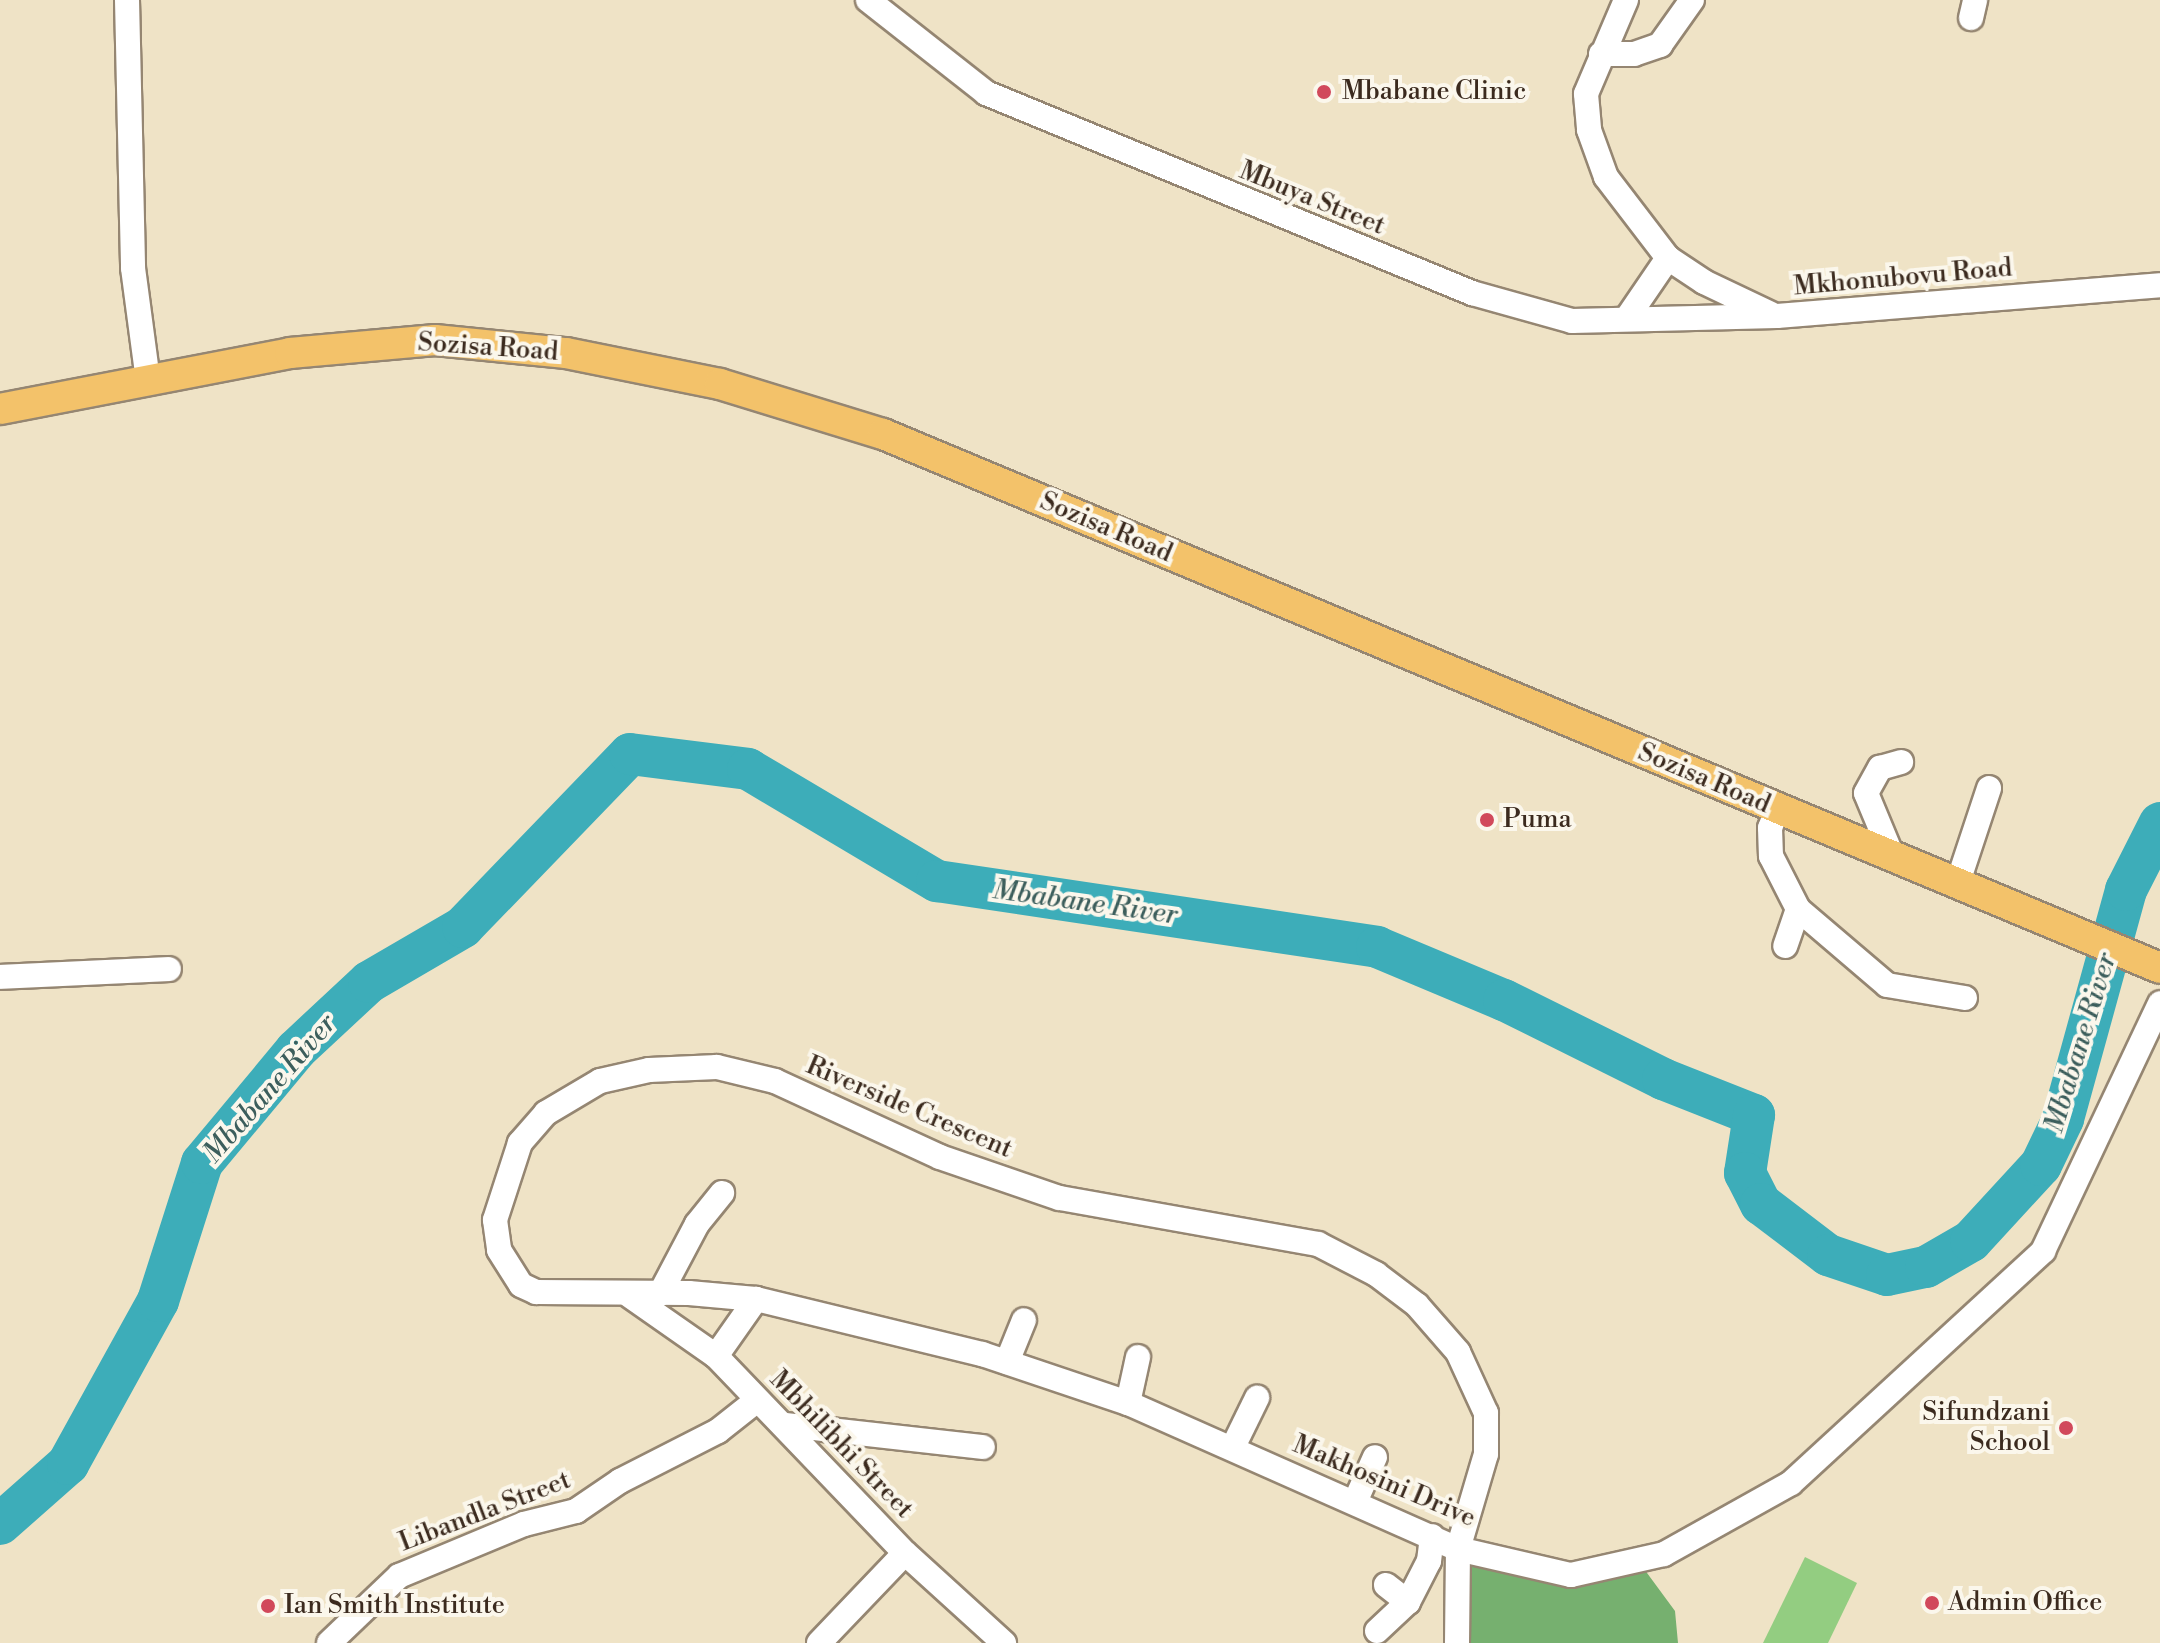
<!DOCTYPE html>
<style>
body{margin:0}
#map{position:relative;width:2160px;height:1643px;overflow:hidden;background:#efe3c6;font-family:"Libre Bodoni",serif}
div>[style]{position:absolute}
.green>*{inset:0;background:#93cd81}
.forest>*{inset:0;background:#76b06f}
.river>*{height:42px;margin:-21px;padding:0 21px;transform-origin:21px;border-radius:21px;background:#3dadb9}
.roads{filter:drop-shadow(2px 0 #958672) drop-shadow(-2px 0 #958672) drop-shadow(0 2px #958672) drop-shadow(0 -2px #958672)}
.minor>*{height:24px;margin:-12px;padding:0 12px;transform-origin:12px;border-radius:12px;background:#fff}
.major>*{height:30px;margin:-15px;padding:0 15px;transform-origin:15px;border-radius:15px;background:#f3c26a}
.dots>*{width:22px;height:22px;translate:-50% -50%;box-sizing:border-box;border:4px solid #fbf7ec;border-radius:50%}
span{translate:-50% -50%;white-space:nowrap;text-align:center;line-height:1.15;-webkit-text-stroke:8px #fbf7ec;paint-order:stroke}
.poi-label{font-size:26px;color:#3b2a1e}
.left{translate:0 -50%;text-align:left}
.right{translate:-100% -50%;text-align:right}
.street-label{font-size:26px;color:#3b2a1e}
.water-label{font-size:28px;color:#3c5e5c;font-style:italic}
</style>
<div id="map">
<div class="green">
<div style="clip-path:polygon(1805px 1557px,1857px 1583px,1828px 1643px,1763px 1643px)"></div>
</div>
<div class="forest">
<div style="clip-path:polygon(1458px 1549px,1571px 1575px,1636px 1558px,1675px 1611px,1678px 1643px,1457px 1643px)"></div>
</div>
<div class="river">
<div style="left:0;top:1524px;width:91px;rotate:-41.4deg"></div>
<div style="left:68px;top:1464px;width:186px;rotate:-61.1deg"></div>
<div style="left:158px;top:1301px;width:145px;rotate:-72.3deg"></div>
<div style="left:202px;top:1163px;width:147px;rotate:-50.2deg"></div>
<div style="left:296px;top:1050px;width:100px;rotate:-43deg"></div>
<div style="left:369px;top:982px;width:109px;rotate:-30.3deg"></div>
<div style="left:463px;top:927px;width:240px;rotate:-46deg"></div>
<div style="left:630px;top:754px;width:119px;rotate:7.2deg"></div>
<div style="left:748px;top:769px;width:220px;rotate:30.7deg"></div>
<div style="left:937px;top:881px;width:445px;rotate:8.5deg"></div>
<div style="left:1377px;top:947px;width:138px;rotate:22.7deg"></div>
<div style="left:1504px;top:1000px;width:178px;rotate:26.4deg"></div>
<div style="left:1663px;top:1079px;width:98px;rotate:21.6deg"></div>
<div style="left:1754px;top:1115px;width:59px;rotate:98.8deg"></div>
<div style="left:1745px;top:1173px;width:35px;rotate:63deg"></div>
<div style="left:1761px;top:1204px;width:84px;rotate:37.3deg"></div>
<div style="left:1828px;top:1255px;width:62px;rotate:18.7deg"></div>
<div style="left:1887px;top:1275px;width:40px;rotate:-12deg"></div>
<div style="left:1926px;top:1267px;width:52px;rotate:-30deg"></div>
<div style="left:1971px;top:1241px;width:103px;rotate:-47.4deg"></div>
<div style="left:2041px;top:1165px;width:51px;rotate:-64.4deg"></div>
<div style="left:2063px;top:1119px;width:238px;rotate:-74.6deg"></div>
<div style="left:2126px;top:890px;width:75px;rotate:-63.1deg"></div>
</div>
<div class="roads">
<div class="minor">
<div style="left:127px;top:0;width:268px;rotate:88.7deg"></div>
<div style="left:133px;top:268px;width:113px;rotate:82.4deg"></div>
<div style="left:868px;top:0;width:150px;rotate:38.2deg"></div>
<div style="left:986px;top:93px;width:526px;rotate:22.37deg"></div>
<div style="left:1472px;top:293px;width:104px;rotate:15.6deg"></div>
<div style="left:1572px;top:321px;width:205px;rotate:-1.4deg"></div>
<div style="left:1777px;top:316px;width:384px;rotate:-4.6deg"></div>
<div style="left:1626px;top:0;width:102px;rotate:113.1deg"></div>
<div style="left:1586px;top:94px;width:36px;rotate:85deg"></div>
<div style="left:1589px;top:130px;width:50px;rotate:70.1deg"></div>
<div style="left:1606px;top:177px;width:102px;rotate:52.6deg"></div>
<div style="left:1668px;top:258px;width:43px;rotate:33.7deg"></div>
<div style="left:1704px;top:282px;width:74px;rotate:25.5deg"></div>
<div style="left:1971px;top:18px;width:18px;rotate:-77deg"></div>
<div style="left:1601px;top:54px;width:33px"></div>
<div style="left:1634px;top:54px;width:28px;rotate:-19deg"></div>
<div style="left:1660px;top:45px;width:55px;rotate:-54.6deg"></div>
<div style="left:1627px;top:318px;width:73px;rotate:-55.7deg"></div>
<div style="left:1777px;top:809px;width:20px;rotate:110deg"></div>
<div style="left:1770px;top:828px;width:28px;rotate:88deg"></div>
<div style="left:1771px;top:856px;width:59px;rotate:63deg"></div>
<div style="left:1798px;top:909px;width:39px;rotate:109deg"></div>
<div style="left:1893px;top:858px;width:70px;rotate:-112.6deg"></div>
<div style="left:1866px;top:793px;width:29px;rotate:-61deg"></div>
<div style="left:1880px;top:768px;width:22px;rotate:-16deg"></div>
<div style="left:1957px;top:885px;width:102px;rotate:-71.7deg"></div>
<div style="left:1798px;top:909px;width:117px;rotate:40.5deg"></div>
<div style="left:1887px;top:985px;width:79px;rotate:9.5deg"></div>
<div style="left:0;top:977px;width:169px;rotate:-2.7deg"></div>
<div style="left:660px;top:1294px;width:79px;rotate:-62.1deg"></div>
<div style="left:697px;top:1224px;width:40px;rotate:-51deg"></div>
<div style="left:630px;top:1296px;width:105px;rotate:34.9deg"></div>
<div style="left:716px;top:1356px;width:273px;rotate:46.2deg"></div>
<div style="left:905px;top:1553px;width:134px;rotate:42.3deg"></div>
<div style="left:716px;top:1356px;width:70px;rotate:-54.9deg"></div>
<div style="left:1007px;top:1362px;width:45px;rotate:-68deg"></div>
<div style="left:1128px;top:1403px;width:47px;rotate:-77.7deg"></div>
<div style="left:786px;top:1425px;width:198px;rotate:6.4deg"></div>
<div style="left:1233px;top:1447px;width:55px;rotate:-63.9deg"></div>
<div style="left:1355px;top:1502px;width:49px;rotate:-66deg"></div>
<div style="left:1386px;top:1585px;width:28px;rotate:38deg"></div>
<div style="left:1377px;top:1631px;width:42px;rotate:-43.1deg"></div>
<div style="left:1408px;top:1602px;width:46px;rotate:-62.9deg"></div>
<div style="left:1429px;top:1561px;width:25px;rotate:-83deg"></div>
<div style="left:329px;top:1643px;width:97px;rotate:-43.7deg"></div>
<div style="left:399px;top:1576px;width:135px;rotate:-22.6deg"></div>
<div style="left:524px;top:1524px;width:54px;rotate:-14deg"></div>
<div style="left:576px;top:1511px;width:53px;rotate:-34.3deg"></div>
<div style="left:620px;top:1481px;width:110px;rotate:-27deg"></div>
<div style="left:718px;top:1431px;width:48px;rotate:-38.3deg"></div>
<div style="left:819px;top:1643px;width:124px;rotate:-46.3deg"></div>
<div style="left:1457px;top:1643px;width:94px;rotate:-89.4deg"></div>
<div style="left:1458px;top:1549px;width:99px;rotate:-73.6deg"></div>
<div style="left:1486px;top:1454px;width:41px;rotate:-90deg"></div>
<div style="left:1486px;top:1413px;width:67px;rotate:-114.7deg"></div>
<div style="left:1458px;top:1352px;width:62px;rotate:-131.1deg"></div>
<div style="left:1417px;top:1305px;width:51px;rotate:-142.9deg"></div>
<div style="left:1376px;top:1274px;width:65px;rotate:-152.7deg"></div>
<div style="left:1318px;top:1244px;width:263px;rotate:-169.9deg"></div>
<div style="left:1059px;top:1198px;width:126px;rotate:-161deg"></div>
<div style="left:940px;top:1157px;width:182px;rotate:-155.3deg"></div>
<div style="left:775px;top:1081px;width:60px;rotate:-166.4deg"></div>
<div style="left:717px;top:1067px;width:68px;rotate:177.5deg"></div>
<div style="left:649px;top:1070px;width:50px;rotate:167.3deg"></div>
<div style="left:600px;top:1081px;width:63px;rotate:149.3deg"></div>
<div style="left:546px;top:1113px;width:40px;rotate:131deg"></div>
<div style="left:520px;top:1143px;width:81px;rotate:108deg"></div>
<div style="left:495px;top:1220px;width:30px;rotate:82deg"></div>
<div style="left:499px;top:1250px;width:41px;rotate:57.8deg"></div>
<div style="left:521px;top:1285px;width:17px;rotate:25deg"></div>
<div style="left:536px;top:1292px;width:153px;rotate:0.4deg"></div>
<div style="left:689px;top:1293px;width:67px;rotate:5.1deg"></div>
<div style="left:756px;top:1299px;width:233px;rotate:13.7deg"></div>
<div style="left:982px;top:1354px;width:154px;rotate:18.6deg"></div>
<div style="left:1128px;top:1403px;width:361px;rotate:23.9deg"></div>
<div style="left:1458px;top:1549px;width:116px;rotate:13deg"></div>
<div style="left:1571px;top:1575px;width:95px;rotate:-12.7deg"></div>
<div style="left:1664px;top:1554px;width:145px;rotate:-29.2deg"></div>
<div style="left:1791px;top:1483px;width:343px;rotate:-42.6deg"></div>
<div style="left:2043px;top:1251px;width:274px;rotate:-64.7deg"></div>
</div>
<div class="major">
<div style="left:0;top:409px;width:295px;rotate:-10.9deg"></div>
<div style="left:290px;top:353px;width:146px;rotate:-5.1deg"></div>
<div style="left:435px;top:340px;width:132px;rotate:5.7deg"></div>
<div style="left:566px;top:353px;width:157px;rotate:11.4deg"></div>
<div style="left:720px;top:384px;width:170px;rotate:17.1deg"></div>
<div style="left:883px;top:434px;width:1384px;rotate:22.69deg"></div>
</div>
</div>
<div class="dots">
<div style="left:1324px;top:92px;background:#d1495b"></div>
<div style="left:1487px;top:820px;background:#d1495b"></div>
<div style="left:2066px;top:1428px;background:#d1495b"></div>
<div style="left:1932px;top:1603px;background:#d1495b"></div>
<div style="left:268px;top:1606px;background:#d1495b"></div>
</div>
<div class="poi-label">
<span class="left" style="left:1342px;top:92px">Mbabane Clinic</span>
<span class="left" style="left:1503px;top:820px">Puma</span>
<span class="right" style="left:2050px;top:1428px">Sifundzani<br>School</span>
<span class="left" style="left:1948px;top:1603px">Admin Office</span>
<span class="left" style="left:284px;top:1606px">Ian Smith Institute</span>
</div>
<div class="street-label">
<span style="left:1312px;top:199px;rotate:22deg">Mbuya Street</span>
<span style="left:1903px;top:278px;rotate:-5deg">Mkhonubovu Road</span>
<span style="left:488px;top:348px;rotate:4deg">Sozisa Road</span>
<span style="left:1106px;top:528px;rotate:23deg">Sozisa Road</span>
<span style="left:1704px;top:779px;rotate:23deg">Sozisa Road</span>
<span style="left:909px;top:1108px;rotate:23deg">Riverside Crescent</span>
<span style="left:841px;top:1445px;rotate:46deg">Mbhilibhi Street</span>
<span style="left:1384px;top:1482px;rotate:23deg">Makhosini Drive</span>
<span style="left:485px;top:1512px;rotate:-21deg">Libandla Street</span>
</div>
<div class="water-label">
<span style="left:1085px;top:903px;rotate:8deg">Mbabane River</span>
<span style="left:2081px;top:1043px;rotate:-73deg">Mbabane River</span>
<span style="left:270px;top:1089px;rotate:-49deg">Mbabane River</span>
</div>
</div>
